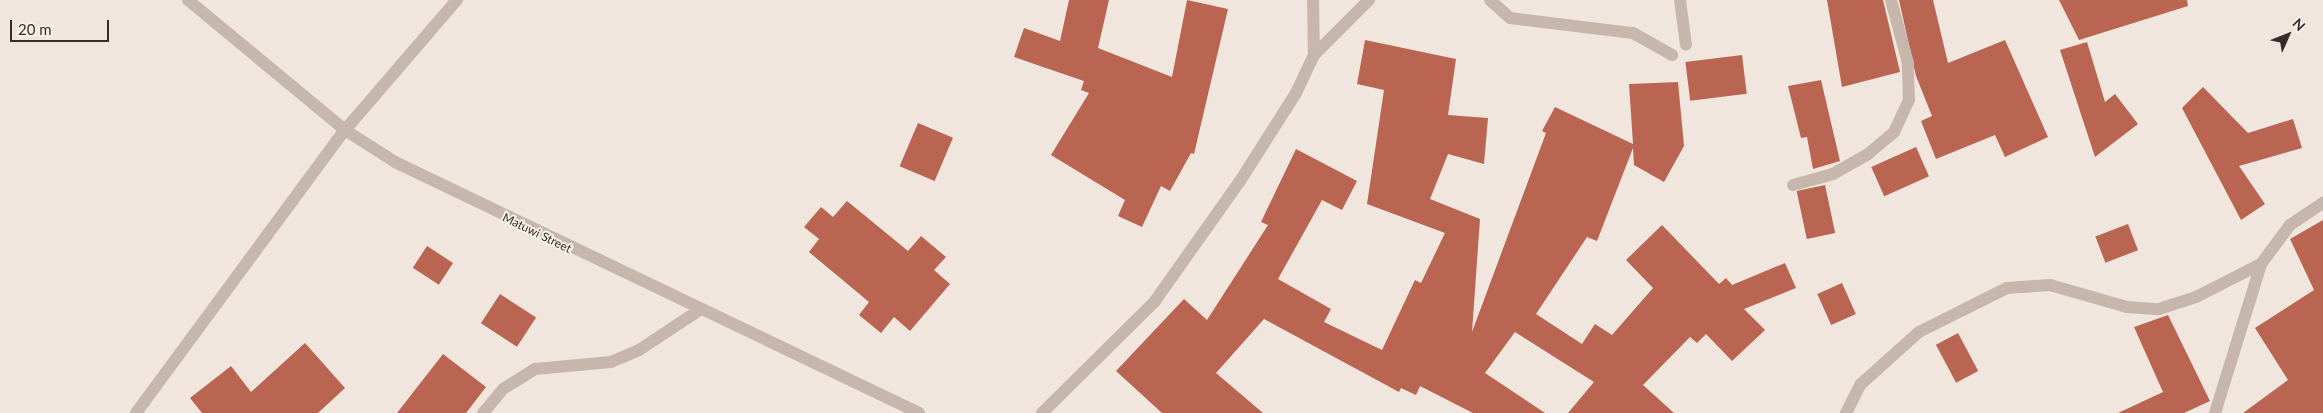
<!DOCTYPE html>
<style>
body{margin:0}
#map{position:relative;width:2323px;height:413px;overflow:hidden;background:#f0e6de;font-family:Lato,sans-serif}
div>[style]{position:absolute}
.building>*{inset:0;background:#ba6552;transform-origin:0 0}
.minor>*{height:12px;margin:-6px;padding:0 6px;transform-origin:6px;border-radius:6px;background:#c7b6ab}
span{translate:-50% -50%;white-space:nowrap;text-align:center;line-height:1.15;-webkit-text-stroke:4px #f8f1ea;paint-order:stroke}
.street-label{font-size:12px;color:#352d29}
.north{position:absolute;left:2263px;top:10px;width:50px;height:50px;-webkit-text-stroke:4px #f8f1ea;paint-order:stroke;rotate:46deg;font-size:14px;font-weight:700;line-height:20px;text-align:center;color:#352d29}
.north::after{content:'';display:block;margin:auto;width:18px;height:22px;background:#352d29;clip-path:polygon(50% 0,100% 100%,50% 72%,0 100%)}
.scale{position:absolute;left:10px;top:20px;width:99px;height:22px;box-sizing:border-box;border:2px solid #352d29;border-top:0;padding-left:6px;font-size:15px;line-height:18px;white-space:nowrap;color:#352d29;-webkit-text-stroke:4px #f8f1ea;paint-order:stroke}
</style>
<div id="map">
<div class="building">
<div style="clip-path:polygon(1069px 0,1109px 0,1098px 48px,1172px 77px,1187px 0,1228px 9px,1194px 154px,1191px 153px,1170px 191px,1161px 186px,1142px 227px,1118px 216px,1125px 200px,1051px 155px,1089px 93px,1081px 90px,1084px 81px,1014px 57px,1024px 28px,1060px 41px)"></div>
<div style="clip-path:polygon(1827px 0,1883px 0,1900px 72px,1842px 87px)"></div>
<div style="clip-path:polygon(1899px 0,1933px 0,1948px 63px,2005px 40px,2048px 137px,2005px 157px,1995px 135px,1936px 159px,1921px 121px,1932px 116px,1916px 76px)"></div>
<div style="clip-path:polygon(2059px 0,2187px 0,2188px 6px,2079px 40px)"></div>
<div style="clip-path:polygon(1365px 40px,1456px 59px,1448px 115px,1488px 118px,1484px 164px,1448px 154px,1430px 199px,1480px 219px,1472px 332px,1546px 133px,1542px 131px,1555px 107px,1633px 144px,1629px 84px,1678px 82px,1684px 146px,1664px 182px,1634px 165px,1633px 148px,1597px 241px,1587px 237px,1536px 314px,1582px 344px,1595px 324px,1612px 335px,1653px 288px,1626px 260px,1662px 225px,1719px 284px,1726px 278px,1732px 285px,1785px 263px,1796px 288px,1744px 309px,1765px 330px,1732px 361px,1706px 334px,1697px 343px,1690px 337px,1643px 385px,1674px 413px,1568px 413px,1594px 382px,1515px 332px,1485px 373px,1545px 413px,1473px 413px,1420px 386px,1416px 395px,1401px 388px,1399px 392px,1264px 319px,1216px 373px,1263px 413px,1162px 413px,1116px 371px,1184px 299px,1207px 320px,1268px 225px,1261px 222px,1296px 149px,1357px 181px,1342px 210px,1322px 200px,1278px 279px,1331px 309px,1324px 322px,1382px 350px,1415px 280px,1421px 283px,1445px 233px,1367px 204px,1384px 90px,1357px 84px)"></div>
<div style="clip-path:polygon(2087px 42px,2105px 102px,2115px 94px,2138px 124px,2095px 157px,2060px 50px)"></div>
<div style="left:1742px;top:55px;width:39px;height:57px;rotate:83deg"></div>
<div style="clip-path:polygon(1821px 80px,1840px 161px,1813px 169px,1807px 137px,1801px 138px,1788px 86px)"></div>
<div style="clip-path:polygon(2203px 87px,2248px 133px,2293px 119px,2302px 148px,2239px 166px,2265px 204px,2241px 220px,2182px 108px)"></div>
<div style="left:918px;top:123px;width:38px;height:47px;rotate:23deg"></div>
<div style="left:1916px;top:147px;width:32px;height:49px;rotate:66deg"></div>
<div style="left:1825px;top:185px;width:49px;height:29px;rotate:78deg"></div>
<div style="clip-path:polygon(847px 201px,908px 251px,921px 236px,946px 257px,934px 270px,950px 284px,910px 331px,894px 317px,881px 333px,859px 315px,869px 302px,809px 252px,819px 239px,804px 227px,821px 207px,833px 217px)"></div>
<div style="clip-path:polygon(2323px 220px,2323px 413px,2243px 413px,2288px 380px,2255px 328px,2314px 290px,2290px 239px)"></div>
<div style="left:2128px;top:224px;width:28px;height:35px;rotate:69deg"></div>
<div style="left:427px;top:246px;width:31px;height:26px;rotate:33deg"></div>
<div style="left:1842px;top:283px;width:34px;height:27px;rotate:66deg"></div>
<div style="left:500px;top:294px;width:43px;height:35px;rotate:33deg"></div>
<div style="clip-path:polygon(2168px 315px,2210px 401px,2184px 413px,2118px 413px,2163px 392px,2134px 327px)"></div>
<div style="left:1958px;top:333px;width:43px;height:25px;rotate:62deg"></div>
<div style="clip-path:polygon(305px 343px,345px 388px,318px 413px,202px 413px,190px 398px,231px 366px,251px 392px)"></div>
<div style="clip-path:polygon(443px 354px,486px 387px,466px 413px,397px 413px)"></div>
</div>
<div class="minor">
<div style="left:188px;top:0;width:204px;rotate:39.6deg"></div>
<div style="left:345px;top:130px;width:59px;rotate:32.6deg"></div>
<div style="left:395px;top:162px;width:581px;rotate:25.59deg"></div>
<div style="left:1313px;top:0;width:55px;rotate:89deg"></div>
<div style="left:1490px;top:0;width:27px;rotate:42deg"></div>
<div style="left:1510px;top:18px;width:124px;rotate:7deg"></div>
<div style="left:1633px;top:33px;width:45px;rotate:29.4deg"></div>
<div style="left:1680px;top:0;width:45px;rotate:82.4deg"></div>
<div style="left:1793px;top:185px;width:41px;rotate:-15.4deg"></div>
<div style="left:1833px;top:174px;width:40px;rotate:-29.7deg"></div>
<div style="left:1868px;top:154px;width:34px;rotate:-40deg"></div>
<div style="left:1894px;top:132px;width:35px;rotate:-65deg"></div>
<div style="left:1909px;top:100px;width:37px;rotate:-92deg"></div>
<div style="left:1908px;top:63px;width:65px;rotate:-105.1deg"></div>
<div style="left:136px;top:413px;width:352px;rotate:-53.6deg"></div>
<div style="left:345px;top:130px;width:172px;rotate:-49.3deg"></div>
<div style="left:483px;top:413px;width:31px;rotate:-50deg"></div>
<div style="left:503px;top:389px;width:38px;rotate:-32deg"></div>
<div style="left:535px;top:369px;width:76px;rotate:-5.3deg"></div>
<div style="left:611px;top:362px;width:30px;rotate:-23deg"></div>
<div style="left:639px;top:350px;width:74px;rotate:-33.5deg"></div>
<div style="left:1042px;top:413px;width:159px;rotate:-44.7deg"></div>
<div style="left:1155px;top:301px;width:147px;rotate:-54.7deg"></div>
<div style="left:1240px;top:181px;width:104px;rotate:-57.5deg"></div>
<div style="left:1296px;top:93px;width:42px;rotate:-64.7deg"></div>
<div style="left:1314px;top:55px;width:78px;rotate:-45deg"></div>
<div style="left:1846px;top:413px;width:33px;rotate:-63deg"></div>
<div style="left:1861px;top:384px;width:78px;rotate:-41.9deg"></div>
<div style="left:1919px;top:332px;width:98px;rotate:-26.6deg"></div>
<div style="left:2007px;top:288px;width:43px;rotate:-4deg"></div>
<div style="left:2050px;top:285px;width:80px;rotate:15.9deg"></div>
<div style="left:2127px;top:307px;width:32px;rotate:4deg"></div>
<div style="left:2159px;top:309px;width:39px;rotate:-18deg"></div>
<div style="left:2196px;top:297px;width:73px;rotate:-26.9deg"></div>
<div style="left:2215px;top:413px;width:156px;rotate:-72.8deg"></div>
<div style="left:2261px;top:264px;width:49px;rotate:-53.4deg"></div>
<div style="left:2290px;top:225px;width:40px;rotate:-34deg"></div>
</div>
<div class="street-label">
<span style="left:537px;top:233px;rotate:26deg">Matuwi Street</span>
</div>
<div class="north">N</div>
<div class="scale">20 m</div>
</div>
